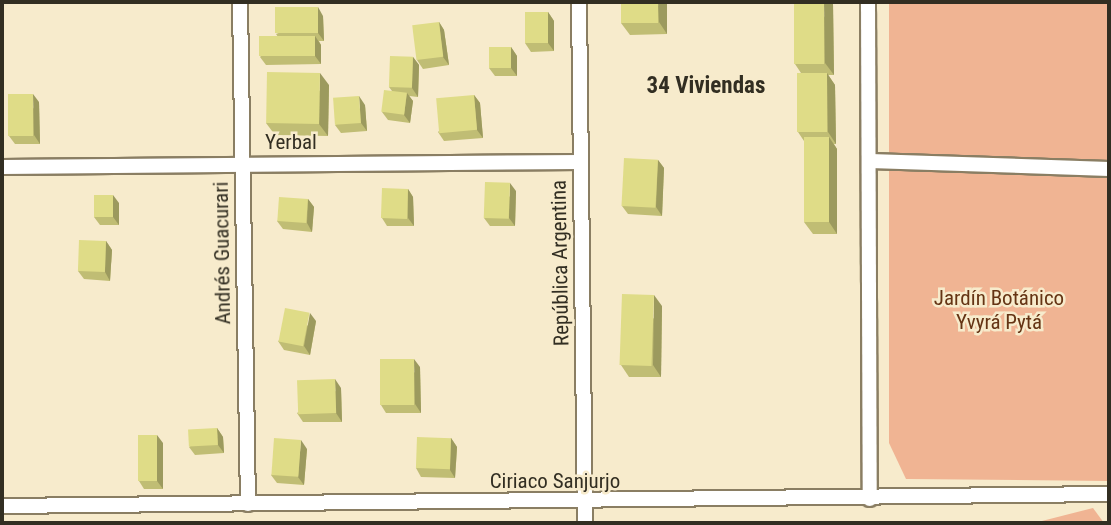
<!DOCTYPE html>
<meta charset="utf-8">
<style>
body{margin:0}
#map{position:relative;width:1111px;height:525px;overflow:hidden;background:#f7ebcc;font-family:"Roboto Condensed",sans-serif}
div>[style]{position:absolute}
.green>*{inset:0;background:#f0b493}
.roads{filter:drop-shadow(2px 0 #8a7e63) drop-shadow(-2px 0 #8a7e63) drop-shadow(0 2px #8a7e63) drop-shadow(0 -2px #8a7e63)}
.street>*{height:14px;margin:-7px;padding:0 7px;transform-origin:7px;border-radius:7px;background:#fff}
.wall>*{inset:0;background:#c0bd74}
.shaded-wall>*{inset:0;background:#9c9a5e}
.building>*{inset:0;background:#dfdc87;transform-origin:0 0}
span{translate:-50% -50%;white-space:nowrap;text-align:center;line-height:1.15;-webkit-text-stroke:5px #f7ebcc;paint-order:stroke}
.street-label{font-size:21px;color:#322e22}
.park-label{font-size:21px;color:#653414}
.neighbourhood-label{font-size:23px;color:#322e22;font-weight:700}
.frame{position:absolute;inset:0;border:4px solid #322e22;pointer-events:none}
</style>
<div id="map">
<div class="green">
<div style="clip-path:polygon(889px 2px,1109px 2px,1109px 481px,906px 479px,889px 443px)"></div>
<div style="clip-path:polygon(1093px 508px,1104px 523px,1034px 523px)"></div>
</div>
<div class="roads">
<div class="street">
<div style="left:240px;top:2px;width:502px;rotate:89.09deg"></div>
<div style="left:579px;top:2px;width:521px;rotate:89.34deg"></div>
<div style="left:868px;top:2px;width:497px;rotate:89.8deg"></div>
<div style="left:870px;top:161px;width:239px;rotate:1.9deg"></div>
<div style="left:2px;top:167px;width:578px;rotate:-0.5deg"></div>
<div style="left:2px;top:506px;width:1107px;rotate:-0.62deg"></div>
</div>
</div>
<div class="wall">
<div style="clip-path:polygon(667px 2px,667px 34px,630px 35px,621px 23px)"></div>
<div style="clip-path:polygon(833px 3px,834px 75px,828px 75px,835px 85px,836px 144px,834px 144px,837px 149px,837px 234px,813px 234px,804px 222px,804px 141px,798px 132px,801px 73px,795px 64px)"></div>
<div style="clip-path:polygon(548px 12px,554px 21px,554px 51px,531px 52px,525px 43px)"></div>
<div style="clip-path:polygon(323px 16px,324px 41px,319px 41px,321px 45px,321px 64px,266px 65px,260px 57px,278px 37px,276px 34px)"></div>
<div style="clip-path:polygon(439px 22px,444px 30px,449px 65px,423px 69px,417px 60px)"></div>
<div style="clip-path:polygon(511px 47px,517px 56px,517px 76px,495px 76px,489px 68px)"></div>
<div style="clip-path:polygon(413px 57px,419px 65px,418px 97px,409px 96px,413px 101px,410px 123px,388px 120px,382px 112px,392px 91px,389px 87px)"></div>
<div style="clip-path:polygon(329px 85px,328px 136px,275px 135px,266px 123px)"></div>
<div style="clip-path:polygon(474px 95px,480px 103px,483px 138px,444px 141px,438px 132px)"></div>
<div style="clip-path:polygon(39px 102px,40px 144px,15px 144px,9px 136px)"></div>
<div style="clip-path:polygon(365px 105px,367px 131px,341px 133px,335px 125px)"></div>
<div style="clip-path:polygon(658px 160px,664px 168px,662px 216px,628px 214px,622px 206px)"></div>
<div style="clip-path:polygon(408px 189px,413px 197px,414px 226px,387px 226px,382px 218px)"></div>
<div style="clip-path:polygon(516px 191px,515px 226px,490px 226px,484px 218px)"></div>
<div style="clip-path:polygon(308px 199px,314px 207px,312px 232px,283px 229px,277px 221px)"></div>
<div style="clip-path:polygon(119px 203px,119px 225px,100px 225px,94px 217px)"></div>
<div style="clip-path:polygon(106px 241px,112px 250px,110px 281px,84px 279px,78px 271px)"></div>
<div style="clip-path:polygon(662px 306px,661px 377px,629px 377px,621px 365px)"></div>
<div style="clip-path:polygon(316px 321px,310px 355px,284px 350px,278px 341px)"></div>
<div style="clip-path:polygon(420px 367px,421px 413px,386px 413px,381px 405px)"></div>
<div style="clip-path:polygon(341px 388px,342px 422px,303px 422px,297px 413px)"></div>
<div style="clip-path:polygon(217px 428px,223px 437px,224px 453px,195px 455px,189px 447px)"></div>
<div style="clip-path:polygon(451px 438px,457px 447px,455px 478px,421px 477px,416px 468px)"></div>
<div style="clip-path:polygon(163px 443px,163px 489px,144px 489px,139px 481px)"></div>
<div style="clip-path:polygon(307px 449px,304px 485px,277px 483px,271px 475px)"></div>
</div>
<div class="shaded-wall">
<div style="clip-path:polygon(658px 2px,667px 2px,667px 34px,659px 22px)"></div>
<div style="clip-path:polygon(824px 2px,832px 2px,833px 3px,834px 75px,825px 63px)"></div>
<div style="clip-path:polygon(318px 7px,323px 16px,324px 41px,318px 33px)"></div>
<div style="clip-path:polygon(548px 12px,554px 21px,554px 51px,548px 43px)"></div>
<div style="clip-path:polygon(439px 22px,444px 30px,449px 65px,443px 57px)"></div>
<div style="clip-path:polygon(315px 36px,321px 45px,321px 64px,315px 56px)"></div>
<div style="clip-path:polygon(511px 47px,517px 56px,517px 76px,511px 68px)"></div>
<div style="clip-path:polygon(413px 57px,419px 65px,418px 97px,412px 88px)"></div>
<div style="clip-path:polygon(320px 73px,329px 85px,328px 136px,319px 124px)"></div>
<div style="clip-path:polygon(827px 73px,835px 85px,836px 144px,828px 132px)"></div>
<div style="clip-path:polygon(407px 93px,413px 101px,410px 123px,404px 115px)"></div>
<div style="clip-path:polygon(33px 94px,39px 102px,40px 144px,34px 135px)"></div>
<div style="clip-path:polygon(474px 95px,480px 103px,483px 138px,477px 130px)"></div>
<div style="clip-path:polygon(359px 96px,365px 105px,367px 131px,361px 123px)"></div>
<div style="clip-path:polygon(829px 137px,837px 149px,837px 234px,829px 222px)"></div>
<div style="clip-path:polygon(658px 160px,664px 168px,662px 216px,656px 207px)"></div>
<div style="clip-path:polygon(510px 183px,516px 191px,515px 226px,509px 218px)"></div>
<div style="clip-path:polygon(408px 189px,413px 197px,414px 226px,408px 218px)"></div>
<div style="clip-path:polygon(113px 195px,119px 203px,119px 225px,113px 217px)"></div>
<div style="clip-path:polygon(308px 199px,314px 207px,312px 232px,307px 223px)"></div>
<div style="clip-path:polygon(106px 241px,112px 250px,110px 281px,105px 272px)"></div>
<div style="clip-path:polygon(654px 295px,662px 306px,661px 377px,653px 365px)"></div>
<div style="clip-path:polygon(310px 313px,316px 321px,310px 355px,304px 346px)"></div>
<div style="clip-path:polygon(414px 359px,420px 367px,421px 413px,415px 404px)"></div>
<div style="clip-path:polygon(335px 379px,341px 388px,342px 422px,336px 413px)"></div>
<div style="clip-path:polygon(217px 428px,223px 437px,224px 453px,218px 445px)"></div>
<div style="clip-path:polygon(157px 435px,163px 443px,163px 489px,157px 481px)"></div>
<div style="clip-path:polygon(451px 438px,457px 447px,455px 478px,450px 470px)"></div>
<div style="clip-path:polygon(301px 440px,307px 449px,304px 485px,298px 477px)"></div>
</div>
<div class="building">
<div style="left:621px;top:2px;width:37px;height:21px"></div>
<div style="left:794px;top:2px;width:30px;height:62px"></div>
<div style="left:318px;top:7px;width:26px;height:43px;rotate:90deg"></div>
<div style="left:548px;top:12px;width:31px;height:23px;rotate:90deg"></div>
<div style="left:439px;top:22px;width:35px;height:27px;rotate:83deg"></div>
<div style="left:315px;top:36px;width:20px;height:56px;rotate:90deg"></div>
<div style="left:489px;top:47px;width:22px;height:21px"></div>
<div style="left:390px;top:56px;width:23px;height:31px;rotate:2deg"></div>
<div style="left:267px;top:72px;width:53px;height:51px;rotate:1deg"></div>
<div style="left:797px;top:73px;width:30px;height:59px"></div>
<div style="left:384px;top:90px;width:23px;height:22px;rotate:7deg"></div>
<div style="left:8px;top:94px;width:25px;height:42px"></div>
<div style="left:474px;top:95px;width:35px;height:38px;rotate:85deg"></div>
<div style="left:359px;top:96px;width:27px;height:26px;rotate:86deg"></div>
<div style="left:804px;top:137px;width:25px;height:85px"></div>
<div style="left:624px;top:158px;width:34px;height:48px;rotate:3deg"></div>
<div style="left:485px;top:182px;width:25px;height:36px;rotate:2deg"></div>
<div style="left:382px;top:188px;width:26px;height:30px;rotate:2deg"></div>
<div style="left:94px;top:195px;width:19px;height:22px"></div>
<div style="left:279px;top:197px;width:29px;height:24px;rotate:4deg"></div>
<div style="left:79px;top:240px;width:27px;height:31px;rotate:2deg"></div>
<div style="left:622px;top:294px;width:32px;height:71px;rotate:2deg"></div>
<div style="left:285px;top:308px;width:25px;height:34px;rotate:11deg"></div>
<div style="left:380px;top:359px;width:34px;height:46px"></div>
<div style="left:335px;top:379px;width:34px;height:38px;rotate:88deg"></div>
<div style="left:217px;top:428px;width:17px;height:29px;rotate:87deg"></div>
<div style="left:138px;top:435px;width:19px;height:46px"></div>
<div style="left:417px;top:437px;width:34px;height:31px;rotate:2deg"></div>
<div style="left:274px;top:438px;width:27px;height:37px;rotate:4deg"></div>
</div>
<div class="street-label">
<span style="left:291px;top:142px">Yerbal</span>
<span style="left:222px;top:253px;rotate:-91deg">Andrés Guacurari</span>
<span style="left:560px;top:263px;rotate:-91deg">República Argentina</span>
<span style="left:555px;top:481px">Ciriaco Sanjurjo</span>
</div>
<div class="park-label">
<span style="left:999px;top:310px">Jardín Botánico<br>Yvyrá Pytá</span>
</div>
<div class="neighbourhood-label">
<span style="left:706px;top:86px">34 Viviendas</span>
</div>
<div class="frame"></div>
</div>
